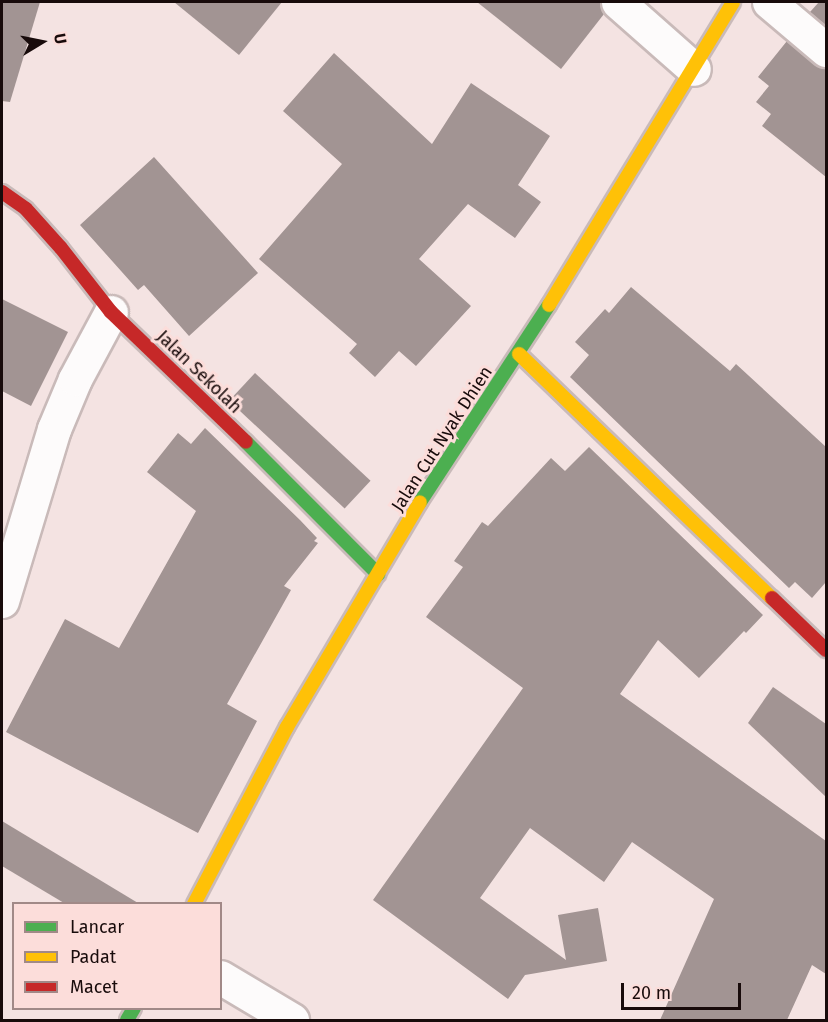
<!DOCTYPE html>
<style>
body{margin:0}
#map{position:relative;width:828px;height:1022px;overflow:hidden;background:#f4e3e2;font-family:"Fira Sans",sans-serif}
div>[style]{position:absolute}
.building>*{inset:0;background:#a29493;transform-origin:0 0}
.roads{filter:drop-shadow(2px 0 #c9bab9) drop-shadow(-2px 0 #c9bab9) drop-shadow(0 2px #c9bab9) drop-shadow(0 -2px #c9bab9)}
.street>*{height:33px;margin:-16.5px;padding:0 16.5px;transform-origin:16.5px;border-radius:16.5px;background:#fdfbfb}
.fast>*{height:14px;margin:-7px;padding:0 7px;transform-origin:7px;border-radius:7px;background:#4caf50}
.slow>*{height:14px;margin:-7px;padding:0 7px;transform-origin:7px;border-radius:7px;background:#ffc107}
.jam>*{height:14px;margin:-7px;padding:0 7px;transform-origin:7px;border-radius:7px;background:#c62828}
span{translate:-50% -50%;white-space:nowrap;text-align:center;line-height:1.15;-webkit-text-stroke:6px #fcddda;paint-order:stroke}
.street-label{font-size:18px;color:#180b0b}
.frame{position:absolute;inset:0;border:3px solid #180b0b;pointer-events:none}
.legend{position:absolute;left:12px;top:902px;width:210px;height:108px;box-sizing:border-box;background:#fcddda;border:2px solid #a18987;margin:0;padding:8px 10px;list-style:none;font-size:18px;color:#180b0b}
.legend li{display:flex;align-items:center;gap:12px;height:30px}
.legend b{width:30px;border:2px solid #a18987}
.north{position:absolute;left:12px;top:12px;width:60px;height:60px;-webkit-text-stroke:4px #fcddda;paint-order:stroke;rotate:80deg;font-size:16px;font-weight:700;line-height:24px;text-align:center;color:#180b0b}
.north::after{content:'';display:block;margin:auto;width:21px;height:27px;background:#180b0b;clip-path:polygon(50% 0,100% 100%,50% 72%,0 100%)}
.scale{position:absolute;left:621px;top:983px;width:120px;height:27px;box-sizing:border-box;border:3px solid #180b0b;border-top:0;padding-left:8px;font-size:18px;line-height:21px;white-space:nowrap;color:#180b0b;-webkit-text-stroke:4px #fcddda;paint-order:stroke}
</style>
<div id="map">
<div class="building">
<div style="clip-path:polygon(2px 2px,40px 2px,10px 102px,2px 101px)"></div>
<div style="clip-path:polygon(174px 2px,282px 2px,239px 55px)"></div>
<div style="clip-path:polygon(477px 2px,600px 2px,604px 14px,561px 69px)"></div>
<div style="clip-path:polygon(819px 2px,826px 2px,826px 26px,810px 12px)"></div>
<div style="clip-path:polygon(787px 41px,814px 64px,826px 68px,826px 177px,762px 126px,771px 114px,756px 102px,769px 86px,758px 77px)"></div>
<div style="clip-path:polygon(334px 53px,432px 144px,471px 83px,550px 136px,518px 185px,541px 202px,515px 238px,468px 204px,419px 259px,471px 306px,416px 366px,399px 351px,375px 377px,349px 353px,357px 344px,259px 259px,342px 164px,283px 111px)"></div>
<div style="clip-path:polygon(154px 157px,258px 273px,189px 336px,144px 285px,138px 290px,80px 225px)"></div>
<div style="clip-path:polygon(631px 287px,730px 371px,736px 364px,826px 447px,826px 582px,812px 598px,795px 582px,789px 588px,570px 377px,589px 355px,575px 342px,605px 309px,609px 313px)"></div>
<div style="clip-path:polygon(2px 299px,68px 332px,31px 406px,2px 391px)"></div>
<div style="left:255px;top:373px;width:158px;height:38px;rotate:43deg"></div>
<div style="clip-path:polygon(205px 428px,300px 520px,317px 538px,314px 541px,318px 543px,284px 586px,291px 590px,227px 704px,257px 721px,198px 833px,6px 732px,65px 619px,119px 648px,196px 511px,147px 472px,178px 433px,191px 444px)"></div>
<div style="clip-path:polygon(589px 447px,763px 615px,746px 633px,744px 631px,699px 678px,658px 640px,620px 694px,826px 841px,826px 974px,812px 965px,787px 1020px,660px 1020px,714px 899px,632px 842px,604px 882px,530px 828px,480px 898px,566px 960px,558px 915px,598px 908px,607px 961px,525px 975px,508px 999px,373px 900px,523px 688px,426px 617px,463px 567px,454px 561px,482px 522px,488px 526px,551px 458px,565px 471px)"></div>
<div style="clip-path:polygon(773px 687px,826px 724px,826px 797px,748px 723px)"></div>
<div style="clip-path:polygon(2px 821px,138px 903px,64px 903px,2px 866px)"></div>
</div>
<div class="roads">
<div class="street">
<div style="left:618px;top:2px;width:101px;rotate:41.4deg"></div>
<div style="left:769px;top:2px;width:75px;rotate:40.1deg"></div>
<div style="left:2px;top:601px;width:180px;rotate:-73.2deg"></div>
<div style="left:54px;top:429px;width:54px;rotate:-67.2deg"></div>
<div style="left:75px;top:379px;width:76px;rotate:-61.8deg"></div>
<div style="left:220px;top:977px;width:84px;rotate:30.8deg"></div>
</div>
<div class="fast">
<div style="left:246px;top:442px;width:187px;rotate:45deg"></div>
<div style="left:420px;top:502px;width:235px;rotate:-56.8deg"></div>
<div style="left:127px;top:1020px;width:14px;rotate:-60deg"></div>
</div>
<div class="slow">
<div style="left:549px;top:305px;width:354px;rotate:-58.7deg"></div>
<div style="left:519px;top:354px;width:351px;rotate:44deg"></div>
<div style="left:194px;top:904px;width:200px;rotate:-62.3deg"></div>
<div style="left:287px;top:727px;width:261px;rotate:-59.4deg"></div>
</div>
<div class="jam">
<div style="left:2px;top:192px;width:29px;rotate:35deg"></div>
<div style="left:26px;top:209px;width:52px;rotate:48.1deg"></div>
<div style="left:61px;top:248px;width:81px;rotate:52deg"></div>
<div style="left:111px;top:312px;width:187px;rotate:43.9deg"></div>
<div style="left:772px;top:598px;width:75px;rotate:43.9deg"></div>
</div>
</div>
<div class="street-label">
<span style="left:199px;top:372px;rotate:44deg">Jalan Sekolah</span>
<span style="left:442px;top:439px;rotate:-57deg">Jalan Cut Nyak Dhien</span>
</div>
<div class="frame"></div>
<ul class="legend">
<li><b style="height:8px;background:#4caf50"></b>Lancar</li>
<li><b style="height:8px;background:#ffc107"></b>Padat</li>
<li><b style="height:8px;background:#c62828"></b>Macet</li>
</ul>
<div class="north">U</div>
<div class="scale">20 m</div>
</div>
